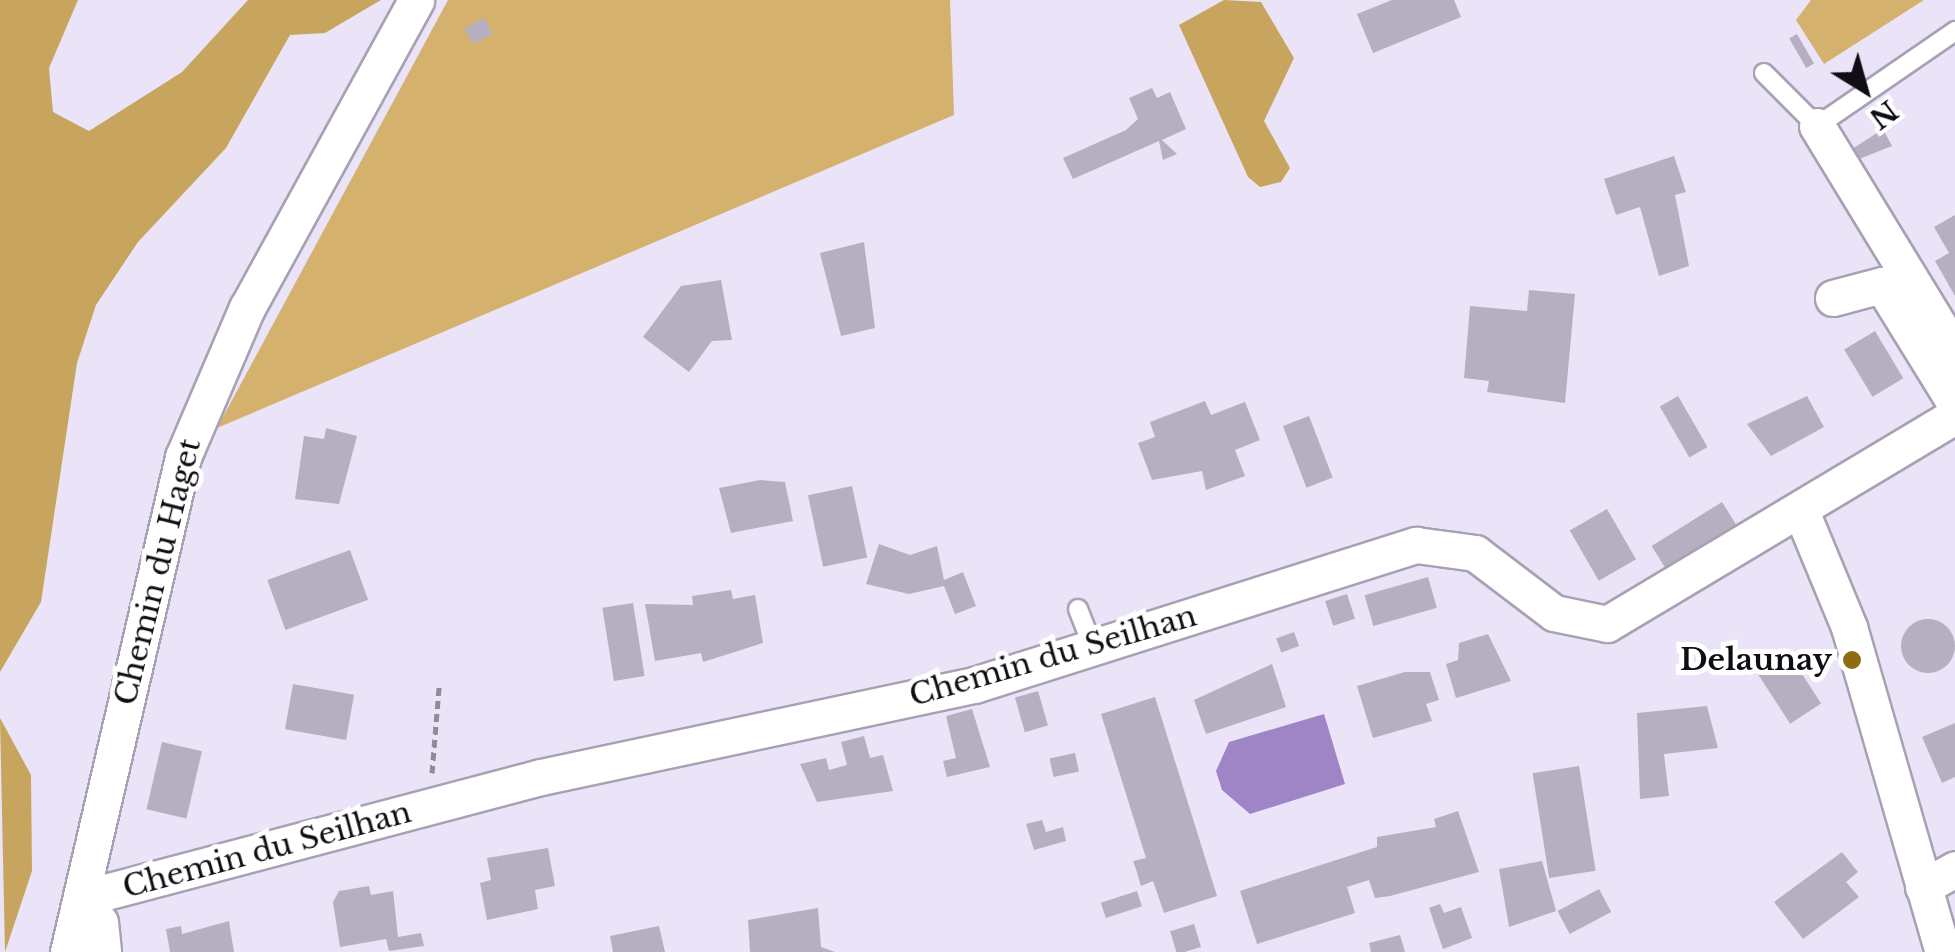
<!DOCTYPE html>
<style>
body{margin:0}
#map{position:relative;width:1955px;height:952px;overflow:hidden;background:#ebe4f8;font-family:"Libre Baskerville",serif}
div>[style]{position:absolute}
.green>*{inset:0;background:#d4b16c}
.forest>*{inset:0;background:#c8a55f}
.water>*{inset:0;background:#9f85c6}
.building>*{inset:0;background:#b6afc2;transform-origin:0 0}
.round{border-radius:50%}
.path>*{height:5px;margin-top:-2.5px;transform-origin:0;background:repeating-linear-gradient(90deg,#908b99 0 8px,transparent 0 13px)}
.roads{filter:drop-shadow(2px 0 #a8a1b4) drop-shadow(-2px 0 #a8a1b4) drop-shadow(0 2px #a8a1b4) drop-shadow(0 -2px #a8a1b4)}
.lane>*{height:18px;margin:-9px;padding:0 9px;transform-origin:9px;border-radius:9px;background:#fff}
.street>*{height:35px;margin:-17.5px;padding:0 17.5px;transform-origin:17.5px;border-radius:17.5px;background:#fff}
.dots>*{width:28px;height:28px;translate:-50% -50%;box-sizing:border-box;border:5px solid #fff;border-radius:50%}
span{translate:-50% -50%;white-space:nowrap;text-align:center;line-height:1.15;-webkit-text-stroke:10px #fff;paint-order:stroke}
.street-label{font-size:30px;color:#100e14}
.poi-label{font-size:30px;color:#100e14;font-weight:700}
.right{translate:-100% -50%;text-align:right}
.north{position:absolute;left:1815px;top:40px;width:100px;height:100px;-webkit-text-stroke:8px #fff;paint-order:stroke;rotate:143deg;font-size:28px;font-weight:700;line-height:40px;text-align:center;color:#100e14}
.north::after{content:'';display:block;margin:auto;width:35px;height:45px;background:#100e14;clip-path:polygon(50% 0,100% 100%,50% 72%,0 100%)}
</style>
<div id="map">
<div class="green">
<div style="clip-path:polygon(448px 0,950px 0,954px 115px,217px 428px)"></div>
<div style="clip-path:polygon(1811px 0,1924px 0,1824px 64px,1796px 20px)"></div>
</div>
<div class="forest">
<div style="clip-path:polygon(0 0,78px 0,49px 68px,53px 112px,89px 131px,182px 72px,248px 0,381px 0,325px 33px,290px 35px,226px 148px,138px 242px,96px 305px,77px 363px,41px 602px,0 672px)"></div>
<div style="clip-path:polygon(1224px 0,1261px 2px,1294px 58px,1264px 121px,1290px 168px,1281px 182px,1260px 187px,1248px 177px,1179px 25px)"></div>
<div style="clip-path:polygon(0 718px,31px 775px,32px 871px,5px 952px)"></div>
</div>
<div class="water">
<div style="clip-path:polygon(1324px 714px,1345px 784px,1250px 814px,1222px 790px,1216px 771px,1229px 742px)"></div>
</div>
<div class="building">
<div style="clip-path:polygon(1392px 0,1454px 0,1461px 17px,1373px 53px,1357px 14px)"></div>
<div style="left:484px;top:18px;width:18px;height:22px;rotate:63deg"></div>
<div style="left:1797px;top:34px;width:34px;height:9px;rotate:60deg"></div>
<div style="clip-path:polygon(1152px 88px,1157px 98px,1170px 92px,1186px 129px,1162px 140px,1177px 154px,1163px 160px,1159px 141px,1073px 179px,1063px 158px,1126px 130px,1138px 119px,1129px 98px)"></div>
<div style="clip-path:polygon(1883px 129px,1892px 146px,1854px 161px,1849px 151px)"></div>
<div style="clip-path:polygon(1674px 156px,1686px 192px,1675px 195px,1689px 266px,1659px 276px,1640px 207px,1616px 215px,1604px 179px)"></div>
<div style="clip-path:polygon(1955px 215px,1955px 296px,1935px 261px,1949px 253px,1934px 227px)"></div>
<div style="clip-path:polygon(864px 242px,875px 328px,841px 336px,820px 253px)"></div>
<div style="clip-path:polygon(721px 280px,732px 340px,712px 341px,689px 372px,643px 337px,681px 286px)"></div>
<div style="clip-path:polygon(1529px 290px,1575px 294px,1565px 403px,1487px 392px,1489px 381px,1464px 378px,1470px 306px,1527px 311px)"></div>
<div style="left:1875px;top:331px;width:55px;height:36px;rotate:59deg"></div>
<div style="left:1678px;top:396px;width:59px;height:21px;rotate:60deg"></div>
<div style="clip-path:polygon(1807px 396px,1824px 427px,1771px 456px,1747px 424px)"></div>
<div style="clip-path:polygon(1205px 401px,1211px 415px,1245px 402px,1260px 440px,1235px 450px,1245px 476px,1206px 490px,1202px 471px,1152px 480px,1138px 443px,1155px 437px,1150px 422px)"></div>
<div style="left:1309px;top:416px;width:66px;height:28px;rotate:69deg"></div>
<div style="clip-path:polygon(326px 428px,357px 436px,339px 504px,295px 499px,304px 436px,324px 439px)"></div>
<div style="clip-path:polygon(760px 480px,785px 482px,793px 521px,731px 533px,719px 488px)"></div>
<div style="left:852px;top:486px;width:73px;height:45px;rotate:78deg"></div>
<div style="left:1722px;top:502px;width:28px;height:83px;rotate:58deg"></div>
<div style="left:1607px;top:509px;width:58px;height:43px;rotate:60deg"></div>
<div style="clip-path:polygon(879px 544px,910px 555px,937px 546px,944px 580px,963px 572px,976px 606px,955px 614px,944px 586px,909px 594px,866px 584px)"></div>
<div style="left:350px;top:550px;width:53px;height:88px;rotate:70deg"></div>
<div style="left:1428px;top:577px;width:32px;height:66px;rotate:74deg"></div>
<div style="clip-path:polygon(731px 590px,733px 599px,755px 595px,763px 643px,703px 662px,701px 653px,655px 661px,645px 604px,693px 605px,692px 596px)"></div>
<div style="left:1347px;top:594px;width:26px;height:23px;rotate:72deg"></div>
<div style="left:633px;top:603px;width:74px;height:31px;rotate:81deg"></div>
<div class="round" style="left:1901px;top:619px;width:54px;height:54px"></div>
<div style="left:1294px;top:632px;width:15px;height:19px;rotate:70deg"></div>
<div style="clip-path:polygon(1488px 634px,1511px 681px,1456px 698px,1446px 664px,1458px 660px,1459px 643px)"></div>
<div style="left:1789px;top:654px;width:59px;height:37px;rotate:57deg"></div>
<div style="clip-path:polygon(1272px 664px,1286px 707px,1206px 734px,1194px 700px)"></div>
<div style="clip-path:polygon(1405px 672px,1430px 672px,1439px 700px,1426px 704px,1432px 721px,1373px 738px,1357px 686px)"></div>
<div style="left:293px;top:684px;width:62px;height:46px;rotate:10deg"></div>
<div style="left:1038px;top:691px;width:36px;height:24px;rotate:74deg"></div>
<div style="clip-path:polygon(1155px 697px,1217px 896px,1164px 913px,1153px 881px,1141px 886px,1136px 869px,1133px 861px,1146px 858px,1101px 714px)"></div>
<div style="clip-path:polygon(1707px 706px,1718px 748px,1664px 754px,1669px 796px,1640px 799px,1637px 713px)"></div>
<div style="clip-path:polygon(972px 709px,990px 767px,947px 777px,943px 761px,956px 758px,946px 716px)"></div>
<div style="clip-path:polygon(1955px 723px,1955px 777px,1942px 783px,1922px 737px)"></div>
<div style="clip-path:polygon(864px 736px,870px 758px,883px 755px,893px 791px,817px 802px,800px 764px,826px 758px,829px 770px,847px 765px,841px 742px)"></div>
<div style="left:162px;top:742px;width:41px;height:69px;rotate:13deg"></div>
<div style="left:1075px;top:753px;width:19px;height:26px;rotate:78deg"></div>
<div style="left:1579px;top:766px;width:106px;height:47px;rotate:81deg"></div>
<div style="clip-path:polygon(1458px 811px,1479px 872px,1390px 896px,1375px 898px,1369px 880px,1347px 887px,1355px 913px,1257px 944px,1240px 891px,1377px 847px,1377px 837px,1436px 827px,1434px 819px)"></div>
<div style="clip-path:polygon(1042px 820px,1046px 832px,1063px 827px,1066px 841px,1034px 850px,1026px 824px)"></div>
<div style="clip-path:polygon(548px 848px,555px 886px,535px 890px,538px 909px,487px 920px,480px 883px,491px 880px,487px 858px)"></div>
<div style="clip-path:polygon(1842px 852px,1858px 872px,1846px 882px,1859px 897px,1803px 939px,1774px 902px)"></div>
<div style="clip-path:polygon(1542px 861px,1556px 911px,1509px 927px,1499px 869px)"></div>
<div style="clip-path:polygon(369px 886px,371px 895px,393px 891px,398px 937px,421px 933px,424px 946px,389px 951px,386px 939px,340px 947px,333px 902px,339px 891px)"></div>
<div style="left:1599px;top:889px;width:26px;height:47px;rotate:62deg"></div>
<div style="left:1137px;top:891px;width:16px;height:38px;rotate:72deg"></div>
<div style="clip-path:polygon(1440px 904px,1444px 913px,1461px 907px,1472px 938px,1443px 949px,1429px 908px)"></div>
<div style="clip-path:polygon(818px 908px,821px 947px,835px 952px,750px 952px,748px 920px)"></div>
<div style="clip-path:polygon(229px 921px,234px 952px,170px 952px,166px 929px,181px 926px,182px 934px)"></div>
<div style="left:1194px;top:924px;width:24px;height:25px;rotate:73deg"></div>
<div style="clip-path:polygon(659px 926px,665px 952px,613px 952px,610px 936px)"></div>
<div style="clip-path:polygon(1400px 935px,1405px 952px,1371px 952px,1369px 943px)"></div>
</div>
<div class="path">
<div style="left:432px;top:773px;width:86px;rotate:-85.3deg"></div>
</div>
<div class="roads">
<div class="lane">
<div style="left:1764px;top:73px;width:75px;rotate:45deg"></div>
<div style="left:1817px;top:126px;width:168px;rotate:-34.5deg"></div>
<div style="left:1078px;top:609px;width:41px;rotate:68.5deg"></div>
</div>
<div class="street">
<div style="left:1817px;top:126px;width:265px;rotate:58.6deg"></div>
<div style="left:1833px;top:298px;width:51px;rotate:-14.9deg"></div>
<div style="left:1882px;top:285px;width:139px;rotate:58.3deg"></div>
<div style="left:1801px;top:511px;width:126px;rotate:67.5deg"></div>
<div style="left:1849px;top:627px;width:338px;rotate:73.9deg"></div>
<div style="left:1923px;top:887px;width:37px;rotate:-29deg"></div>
<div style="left:83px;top:898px;width:474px;rotate:-14.8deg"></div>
<div style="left:541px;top:777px;width:443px;rotate:-12deg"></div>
<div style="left:974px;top:685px;width:464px;rotate:-17.6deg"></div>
<div style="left:1416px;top:545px;width:60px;rotate:7.7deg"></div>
<div style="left:1475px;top:553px;width:99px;rotate:37.2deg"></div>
<div style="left:1554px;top:613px;width:54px;rotate:11.7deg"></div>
<div style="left:1607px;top:624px;width:405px;rotate:-30.9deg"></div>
<div style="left:83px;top:898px;width:29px;rotate:55deg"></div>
<div style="left:100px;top:922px;width:30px;rotate:84deg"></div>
<div style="left:68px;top:952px;width:508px;rotate:-76.92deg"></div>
<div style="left:183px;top:457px;width:162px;rotate:-66.8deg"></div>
<div style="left:247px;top:308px;width:351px;rotate:-61.2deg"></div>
</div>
</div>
<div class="dots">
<div style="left:1852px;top:660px;background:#906b11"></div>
</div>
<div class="street-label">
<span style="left:158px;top:572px;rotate:-76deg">Chemin du Haget</span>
<span style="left:1053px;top:656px;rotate:-16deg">Chemin du Seilhan</span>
<span style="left:267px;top:850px;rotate:-15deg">Chemin du Seilhan</span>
</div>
<div class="poi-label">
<span class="right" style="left:1832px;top:660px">Delaunay</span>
</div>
<div class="north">N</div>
</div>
